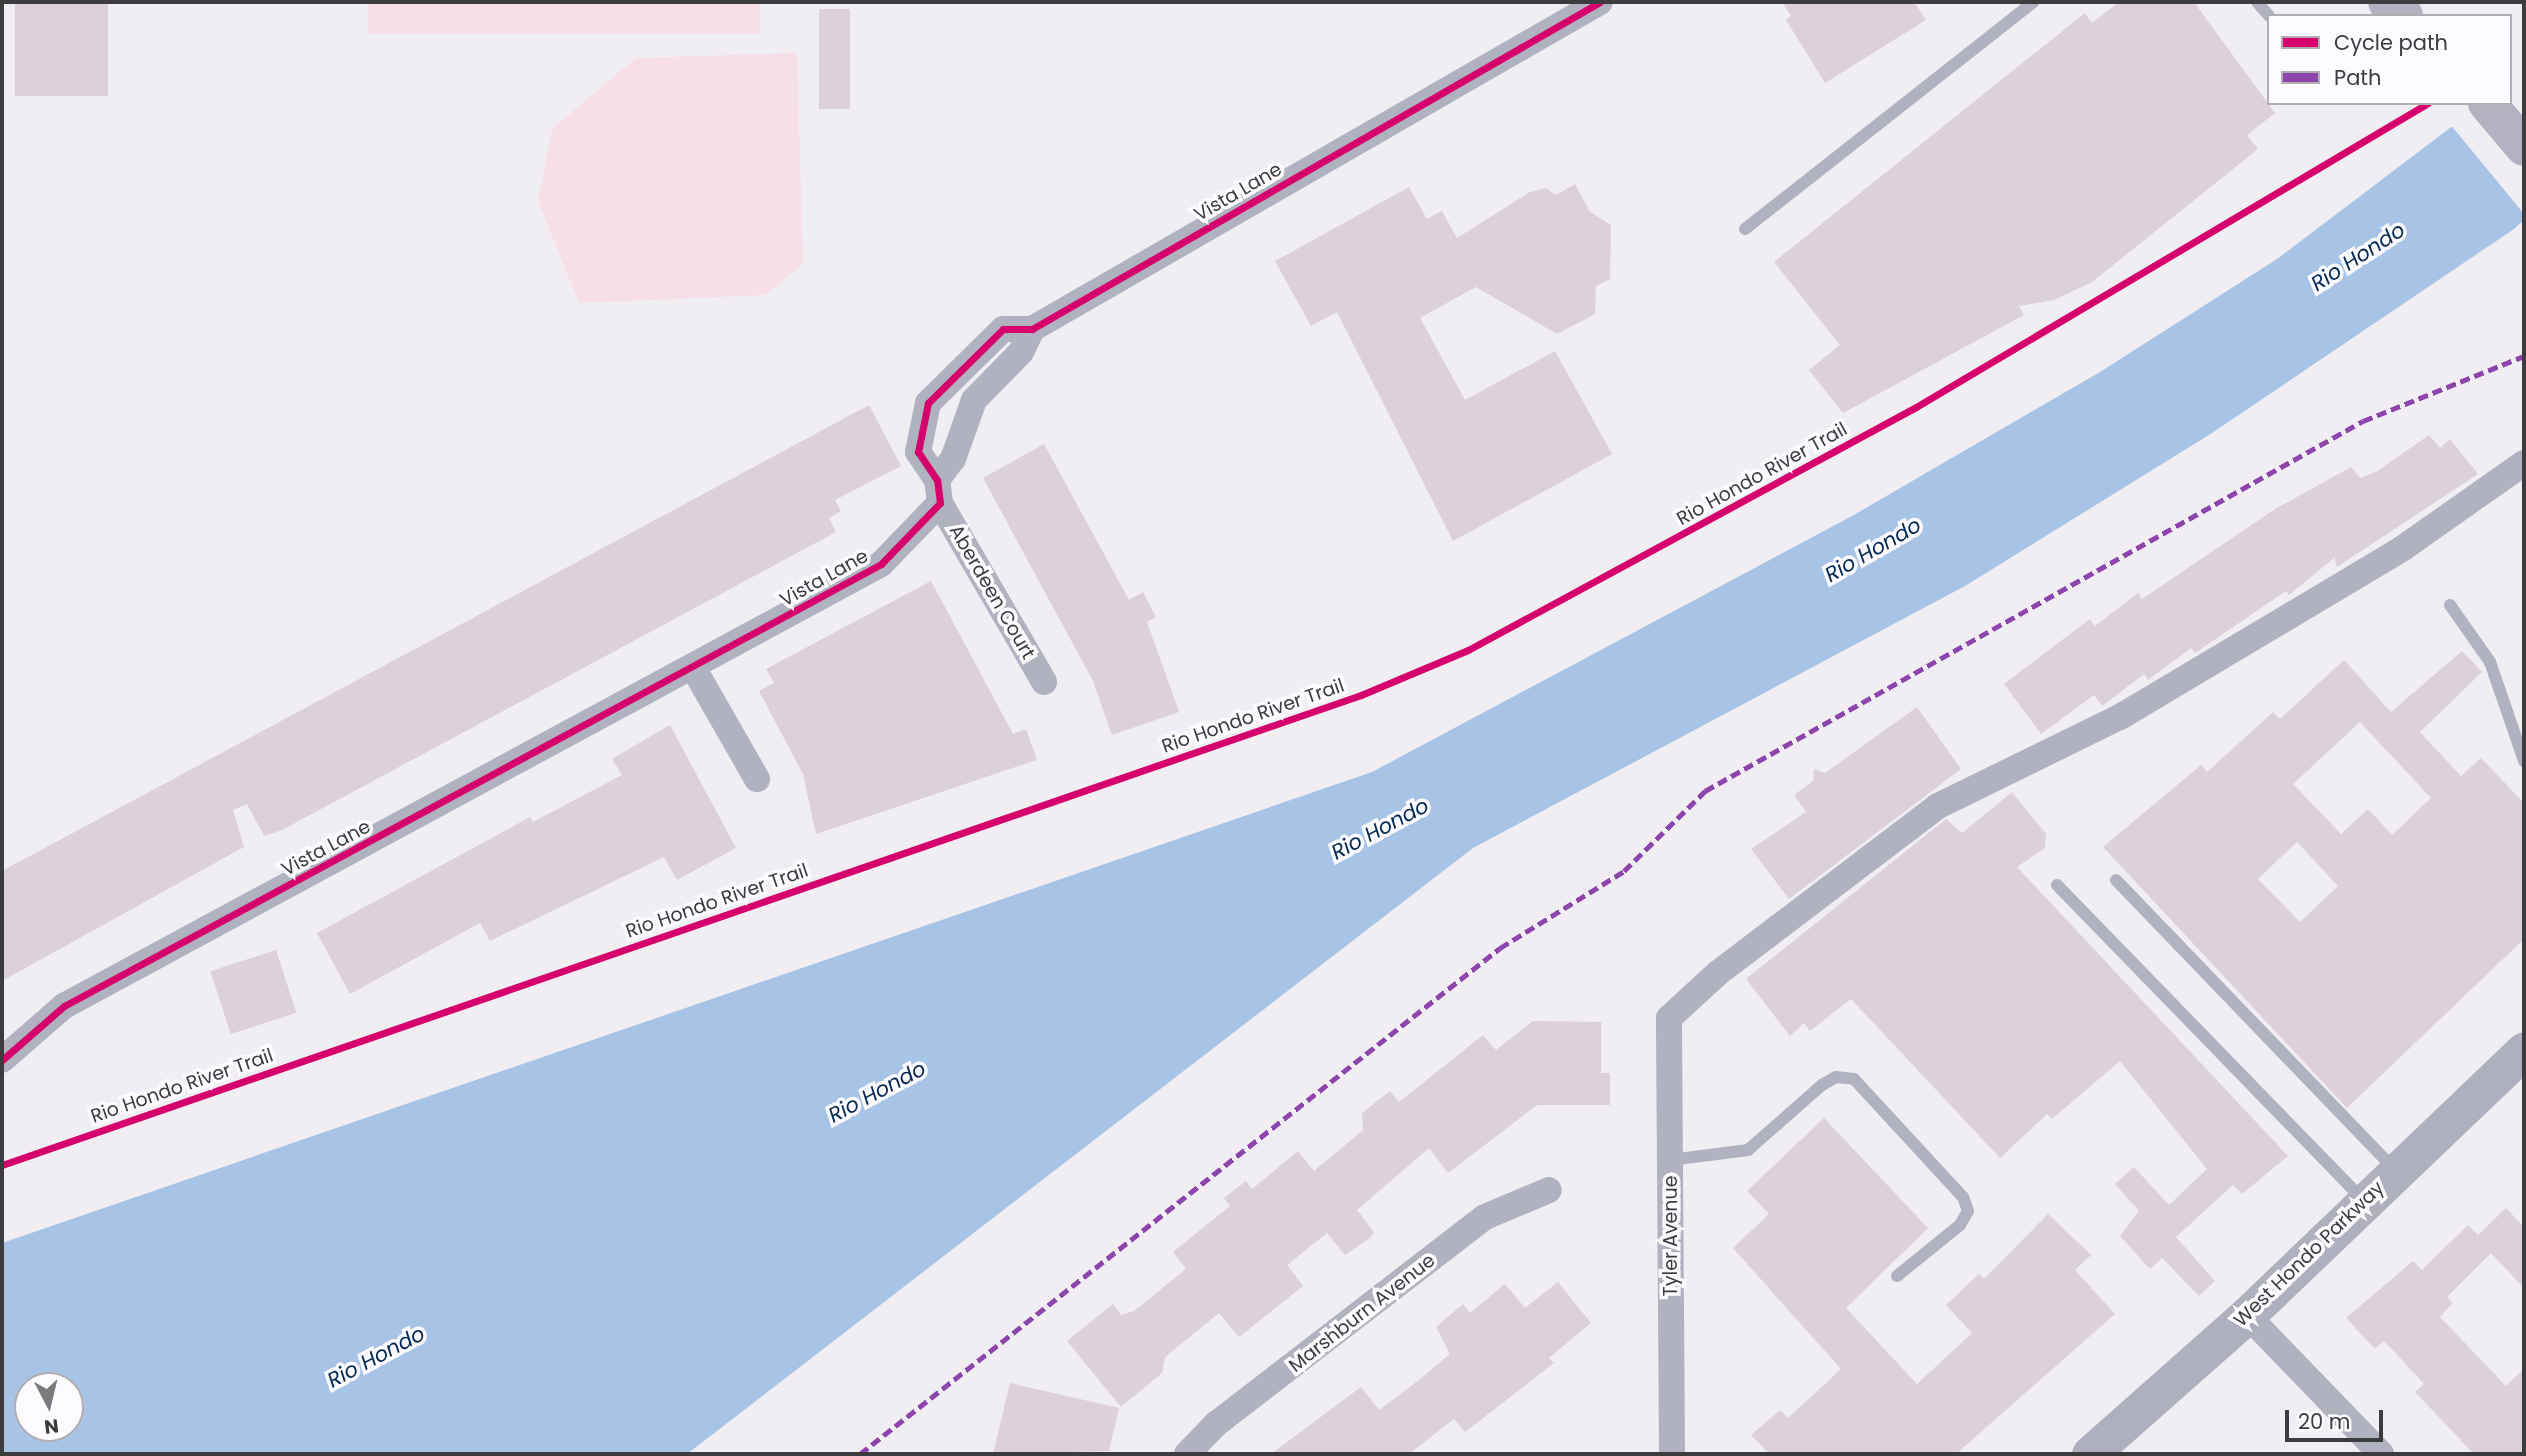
<!DOCTYPE html>
<style>
body{margin:0}
#map{position:relative;width:2526px;height:1456px;overflow:hidden;background:#f0eef2;font-family:Poppins,sans-serif}
div>[style]{position:absolute}
.green>*{inset:0;background:#f6dfe6;transform-origin:0 0}
.water>*{inset:0;background:#a7c3e5}
.pier>*{inset:0;background:#f0eef2}
.building>*{inset:0;background:#dcd0da;transform-origin:0 0}
.lane>*{height:12px;margin:-6px;padding:0 6px;transform-origin:6px;border-radius:6px;background:#b0b2bf}
.street>*{height:26px;margin:-13px;padding:0 13px;transform-origin:13px;border-radius:13px;background:#b0b2bf}
.secondary>*{height:37px;margin:-18.5px;padding:0 18.5px;transform-origin:18.5px;border-radius:18.5px;background:#afb0be}
.primary>*{height:38px;margin:-19px;padding:0 19px;transform-origin:19px;border-radius:19px;background:#b4b2c1}
.quiet>*{height:5px;margin-top:-2.5px;transform-origin:0;background:repeating-linear-gradient(90deg,#8e44ad 0 10px,transparent 0 15px)}
.cycleway>*{height:7px;margin:-3.5px;padding:0 3.5px;transform-origin:3.5px;border-radius:3.5px;background:#d6006c}
span{translate:-50% -50%;white-space:nowrap;text-align:center;line-height:1.15;-webkit-text-stroke:7px #fdfbff;paint-order:stroke}
.street-label{font-size:19px;color:#3c3b3d}
.water-label{font-size:21px;color:#002954;font-style:italic}
.frame{position:absolute;inset:0;border:4px solid #3c3b3d;pointer-events:none}
.legend{position:absolute;left:2267px;top:14px;width:245px;height:91px;box-sizing:border-box;background:#fdfbff;border:2px solid #b0aeb1;margin:0;padding:9px 12px;list-style:none;font-size:21px;color:#3c3b3d}
.legend li{display:flex;align-items:center;gap:14px;height:35px}
.legend b{width:35px;border:2px solid #b0aeb1}
.north{position:absolute;left:14px;top:1372px;width:70px;height:70px;box-sizing:border-box;background:#fdfbff;border:2px solid #b0aeb1;border-radius:50%;rotate:173deg;font-size:19px;font-weight:700;line-height:28px;text-align:center;color:#3c3b3d}
.north::after{content:'';display:block;margin:auto;width:24px;height:32px;background:#7b7a7c;clip-path:polygon(50% 0,100% 100%,50% 72%,0 100%)}
.scale{position:absolute;left:2285px;top:1410px;width:98px;height:32px;box-sizing:border-box;border:4px solid #3c3b3d;border-top:0;padding-left:9px;font-size:21px;line-height:24px;white-space:nowrap;color:#3c3b3d;-webkit-text-stroke:5px #fdfbff;paint-order:stroke}
</style>
<div id="map">
<div class="green">
<div style="left:368px;top:2px;width:392px;height:32px"></div>
<div style="clip-path:polygon(797px 53px,803px 263px,766px 295px,579px 303px,538px 201px,552px 129px,636px 58px)"></div>
</div>
<div class="water">
<div style="clip-path:polygon(evenodd,2524px 70px,2524px 220px,2514px 229px,2212px 433px,1965px 586px,1473px 848px,687px 1454px,2px 1454px,2px 1243px,1372px 772px,1852px 516px,2100px 372px,2277px 259px,2483px 103px,2510px 103px,2524px 70px,28px 1386px,70px 1386px,70px 1428px,28px 1428px,28px 1386px)"></div>
</div>
<div class="pier">
<div style="clip-path:polygon(2524px 67px,2524px 214px,2450px 124px,2477px 103px,2510px 103px,2510px 77px)"></div>
</div>
<div class="building">
<div style="left:15px;top:2px;width:93px;height:94px"></div>
<div style="clip-path:polygon(1782px 2px,1914px 2px,1926px 20px,1825px 83px,1786px 20px,1791px 16px)"></div>
<div style="clip-path:polygon(2119px 2px,2194px 2px,2275px 113px,2247px 135px,2258px 149px,2092px 282px,2054px 300px,2019px 306px,2024px 315px,1843px 413px,1809px 370px,1840px 345px,1774px 262px,2085px 13px,2092px 23px)"></div>
<div style="left:819px;top:9px;width:31px;height:100px"></div>
<div style="clip-path:polygon(1575px 184px,1590px 212px,1611px 225px,1610px 279px,1596px 286px,1595px 314px,1557px 334px,1476px 287px,1420px 318px,1465px 400px,1555px 351px,1612px 454px,1453px 541px,1337px 312px,1311px 326px,1275px 261px,1409px 187px,1427px 219px,1442px 211px,1457px 238px,1530px 192px,1546px 188px,1556px 195px)"></div>
<div style="clip-path:polygon(869px 405px,901px 466px,835px 500px,841px 511px,829px 518px,836px 532px,282px 830px,264px 836px,247px 804px,233px 810px,244px 847px,2px 981px,2px 871px)"></div>
<div style="clip-path:polygon(2429px 435px,2440px 448px,2450px 439px,2478px 474px,2337px 567px,2334px 558px,2289px 595px,2286px 591px,2195px 653px,2191px 648px,2148px 680px,2144px 674px,2102px 706px,2094px 695px,2041px 734px,2004px 684px,2090px 619px,2095px 626px,2138px 593px,2142px 599px,2275px 509px,2351px 467px,2360px 478px,2376px 472px)"></div>
<div style="clip-path:polygon(1044px 444px,1129px 600px,1143px 592px,1156px 617px,1147px 622px,1179px 712px,1112px 735px,1093px 681px,983px 478px)"></div>
<div style="clip-path:polygon(931px 581px,1013px 734px,1026px 729px,1037px 760px,816px 834px,803px 774px,759px 691px,774px 683px,766px 669px)"></div>
<div style="clip-path:polygon(evenodd,2462px 651px,2482px 672px,2420px 732px,2461px 776px,2481px 758px,2524px 803px,2524px 939px,2347px 1108px,2103px 847px,2201px 765px,2207px 772px,2273px 712px,2280px 719px,2344px 660px,2391px 712px,2462px 651px,2360px 722px,2431px 798px,2392px 835px,2368px 809px,2341px 834px,2293px 784px,2360px 722px,2462px 651px,2297px 842px,2338px 886px,2300px 922px,2258px 879px,2297px 842px)"></div>
<div style="clip-path:polygon(1917px 707px,1961px 769px,1789px 899px,1751px 849px,1806px 812px,1794px 795px,1813px 781px,1814px 769px,1825px 773px)"></div>
<div style="clip-path:polygon(670px 725px,736px 848px,677px 880px,664px 857px,490px 941px,480px 923px,350px 994px,317px 933px,530px 817px,533px 822px,622px 775px,612px 759px)"></div>
<div style="clip-path:polygon(2012px 792px,2046px 834px,2045px 848px,2017px 867px,2288px 1156px,2242px 1194px,2233px 1185px,2176px 1237px,2215px 1281px,2199px 1296px,2162px 1258px,2150px 1269px,2120px 1236px,2139px 1211px,2115px 1184px,2134px 1167px,2169px 1205px,2207px 1169px,2120px 1061px,2052px 1119px,2047px 1114px,2000px 1158px,1851px 999px,1810px 1031px,1804px 1023px,1790px 1036px,1746px 979px,1946px 819px,1962px 833px)"></div>
<div style="left:276px;top:950px;width:66px;height:69px;rotate:72deg"></div>
<div style="clip-path:polygon(1533px 1021px,1601px 1022px,1601px 1073px,1610px 1073px,1610px 1105px,1537px 1105px,1448px 1173px,1429px 1148px,1357px 1210px,1374px 1232px,1370px 1238px,1345px 1255px,1327px 1233px,1287px 1265px,1303px 1286px,1239px 1337px,1219px 1313px,1165px 1357px,1162px 1373px,1121px 1407px,1067px 1341px,1113px 1304px,1121px 1315px,1134px 1311px,1186px 1269px,1173px 1252px,1230px 1206px,1224px 1198px,1246px 1181px,1252px 1189px,1298px 1151px,1314px 1171px,1363px 1130px,1362px 1113px,1390px 1091px,1399px 1102px,1483px 1035px,1496px 1050px)"></div>
<div style="clip-path:polygon(1824px 1118px,1928px 1228px,1846px 1308px,1917px 1384px,1972px 1333px,1946px 1305px,1979px 1274px,1984px 1279px,2048px 1214px,2091px 1255px,2075px 1270px,2115px 1314px,1956px 1454px,1769px 1454px,1751px 1435px,1780px 1410px,1788px 1418px,1841px 1369px,1733px 1248px,1769px 1214px,1747px 1191px)"></div>
<div style="clip-path:polygon(2506px 1208px,2524px 1227px,2524px 1288px,2491px 1253px,2447px 1297px,2453px 1303px,2440px 1317px,2506px 1386px,2524px 1369px,2524px 1454px,2474px 1454px,2415px 1392px,2424px 1384px,2402px 1360px,2384px 1341px,2375px 1349px,2346px 1318px,2413px 1261px,2422px 1270px,2468px 1225px,2478px 1235px)"></div>
<div style="clip-path:polygon(1558px 1282px,1591px 1323px,1549px 1358px,1554px 1363px,1465px 1432px,1454px 1419px,1409px 1454px,1271px 1454px,1361px 1387px,1379px 1410px,1419px 1380px,1450px 1354px,1436px 1327px,1463px 1304px,1470px 1313px,1505px 1284px,1525px 1308px)"></div>
<div style="clip-path:polygon(1010px 1383px,1119px 1408px,1109px 1451px,993px 1454px)"></div>
</div>
<div class="lane">
<div style="left:2257px;top:2px;width:18px;rotate:49deg"></div>
<div style="left:1745px;top:229px;width:367px;rotate:-38.2deg"></div>
<div style="left:2450px;top:605px;width:70px;rotate:54.9deg"></div>
<div style="left:2490px;top:662px;width:105px;rotate:71deg"></div>
<div style="left:2116px;top:880px;width:402px;rotate:46.1deg"></div>
<div style="left:2057px;top:885px;width:439px;rotate:45.8deg"></div>
<div style="left:1670px;top:1160px;width:79px;rotate:-7.3deg"></div>
<div style="left:1748px;top:1150px;width:98px;rotate:-41.3deg"></div>
<div style="left:1822px;top:1085px;width:16px;rotate:-30deg"></div>
<div style="left:1836px;top:1077px;width:18px;rotate:6deg"></div>
<div style="left:1854px;top:1079px;width:161px;rotate:47.3deg"></div>
<div style="left:1963px;top:1197px;width:15px;rotate:70deg"></div>
<div style="left:1968px;top:1211px;width:16px;rotate:120deg"></div>
<div style="left:1960px;top:1225px;width:81px;rotate:141deg"></div>
</div>
<div class="street">
<div style="left:937px;top:480px;width:26px;rotate:-53deg"></div>
<div style="left:953px;top:459px;width:63px;rotate:-70.4deg"></div>
<div style="left:974px;top:400px;width:67px;rotate:-45.6deg"></div>
<div style="left:1021px;top:352px;width:25px;rotate:-64deg"></div>
<div style="left:940px;top:503px;width:207px;rotate:59.8deg"></div>
<div style="left:694px;top:669px;width:127px;rotate:60.2deg"></div>
<div style="left:2px;top:1060px;width:82px;rotate:-41.1deg"></div>
<div style="left:64px;top:1006px;width:929px;rotate:-28.41deg"></div>
<div style="left:881px;top:564px;width:85px;rotate:-46deg"></div>
<div style="left:940px;top:503px;width:23px;rotate:-97deg"></div>
<div style="left:937px;top:480px;width:34px;rotate:-124deg"></div>
<div style="left:918px;top:452px;width:50px;rotate:-78.5deg"></div>
<div style="left:928px;top:403px;width:105px;rotate:-44.6deg"></div>
<div style="left:1003px;top:329px;width:29px"></div>
<div style="left:1032px;top:329px;width:655px;rotate:-29.93deg"></div>
<div style="left:2247px;top:1315px;width:193px;rotate:46deg"></div>
<div style="left:1187px;top:1454px;width:42px;rotate:-46deg"></div>
<div style="left:1216px;top:1424px;width:339px;rotate:-37.6deg"></div>
<div style="left:1485px;top:1217px;width:69px;rotate:-22.9deg"></div>
<div style="left:1672px;top:1454px;width:436px;rotate:-90.4deg"></div>
<div style="left:1669px;top:1018px;width:67px;rotate:-42.6deg"></div>
<div style="left:1718px;top:973px;width:276px;rotate:-37.2deg"></div>
<div style="left:1938px;top:806px;width:203px;rotate:-26.1deg"></div>
<div style="left:2120px;top:717px;width:330px;rotate:-30.8deg"></div>
<div style="left:2403px;top:548px;width:148px;rotate:-35.1deg"></div>
</div>
<div class="secondary">
<div style="left:2090px;top:1454px;width:210px;rotate:-41.5deg"></div>
<div style="left:2247px;top:1315px;width:383px;rotate:-43.7deg"></div>
</div>
<div class="primary">
<div style="left:2387px;top:2px;width:22px;rotate:39deg"></div>
<div style="left:2487px;top:103px;width:57px;rotate:49.9deg"></div>
</div>
<div class="quiet">
<div style="left:860px;top:1454px;width:816px;rotate:-38.33deg"></div>
<div style="left:1500px;top:948px;width:146px;rotate:-31.8deg"></div>
<div style="left:1624px;top:871px;width:114px;rotate:-44.6deg"></div>
<div style="left:1705px;top:791px;width:755px;rotate:-29.35deg"></div>
<div style="left:2363px;top:421px;width:174px;rotate:-22deg"></div>
</div>
<div class="cycleway">
<div style="left:2px;top:1060px;width:82px;rotate:-41.1deg"></div>
<div style="left:64px;top:1006px;width:929px;rotate:-28.41deg"></div>
<div style="left:881px;top:564px;width:85px;rotate:-46deg"></div>
<div style="left:940px;top:503px;width:23px;rotate:-97deg"></div>
<div style="left:937px;top:480px;width:34px;rotate:-124deg"></div>
<div style="left:918px;top:452px;width:50px;rotate:-78.5deg"></div>
<div style="left:928px;top:403px;width:105px;rotate:-44.6deg"></div>
<div style="left:1003px;top:329px;width:29px"></div>
<div style="left:1032px;top:329px;width:655px;rotate:-29.93deg"></div>
<div style="left:2px;top:1165px;width:1438px;rotate:-19.08deg"></div>
<div style="left:1361px;top:695px;width:116px;rotate:-22.8deg"></div>
<div style="left:1468px;top:650px;width:510px;rotate:-28.48deg"></div>
<div style="left:1916px;top:407px;width:595px;rotate:-30.7deg"></div>
</div>
<div class="street-label">
<span style="left:1238px;top:192px;rotate:-30deg">Vista Lane</span>
<span style="left:1762px;top:474px;rotate:-29deg">Rio Hondo River Trail</span>
<span style="left:824px;top:578px;rotate:-29deg">Vista Lane</span>
<span style="left:992px;top:592px;rotate:60deg">Aberdeen Court</span>
<span style="left:1253px;top:716px;rotate:-19deg">Rio Hondo River Trail</span>
<span style="left:326px;top:848px;rotate:-28deg">Vista Lane</span>
<span style="left:717px;top:901px;rotate:-19deg">Rio Hondo River Trail</span>
<span style="left:182px;top:1086px;rotate:-19deg">Rio Hondo River Trail</span>
<span style="left:1671px;top:1236px;rotate:-90deg">Tyler Avenue</span>
<span style="left:2309px;top:1254px;rotate:-44deg">West Hondo Parkway</span>
<span style="left:1362px;top:1313px;rotate:-38deg">Marshburn Avenue</span>
</div>
<div class="water-label">
<span style="left:2358px;top:257px;rotate:-33deg">Rio Hondo</span>
<span style="left:1873px;top:550px;rotate:-30deg">Rio Hondo</span>
<span style="left:1380px;top:829px;rotate:-28deg">Rio Hondo</span>
<span style="left:877px;top:1092px;rotate:-28deg">Rio Hondo</span>
<span style="left:376px;top:1357px;rotate:-28deg">Rio Hondo</span>
</div>
<div class="frame"></div>
<ul class="legend">
<li><b style="height:9px;background:#d6006c"></b>Cycle path</li>
<li><b style="height:9px;background:#8e44ad"></b>Path</li>
</ul>
<div class="north">N</div>
<div class="scale">20 m</div>
</div>
